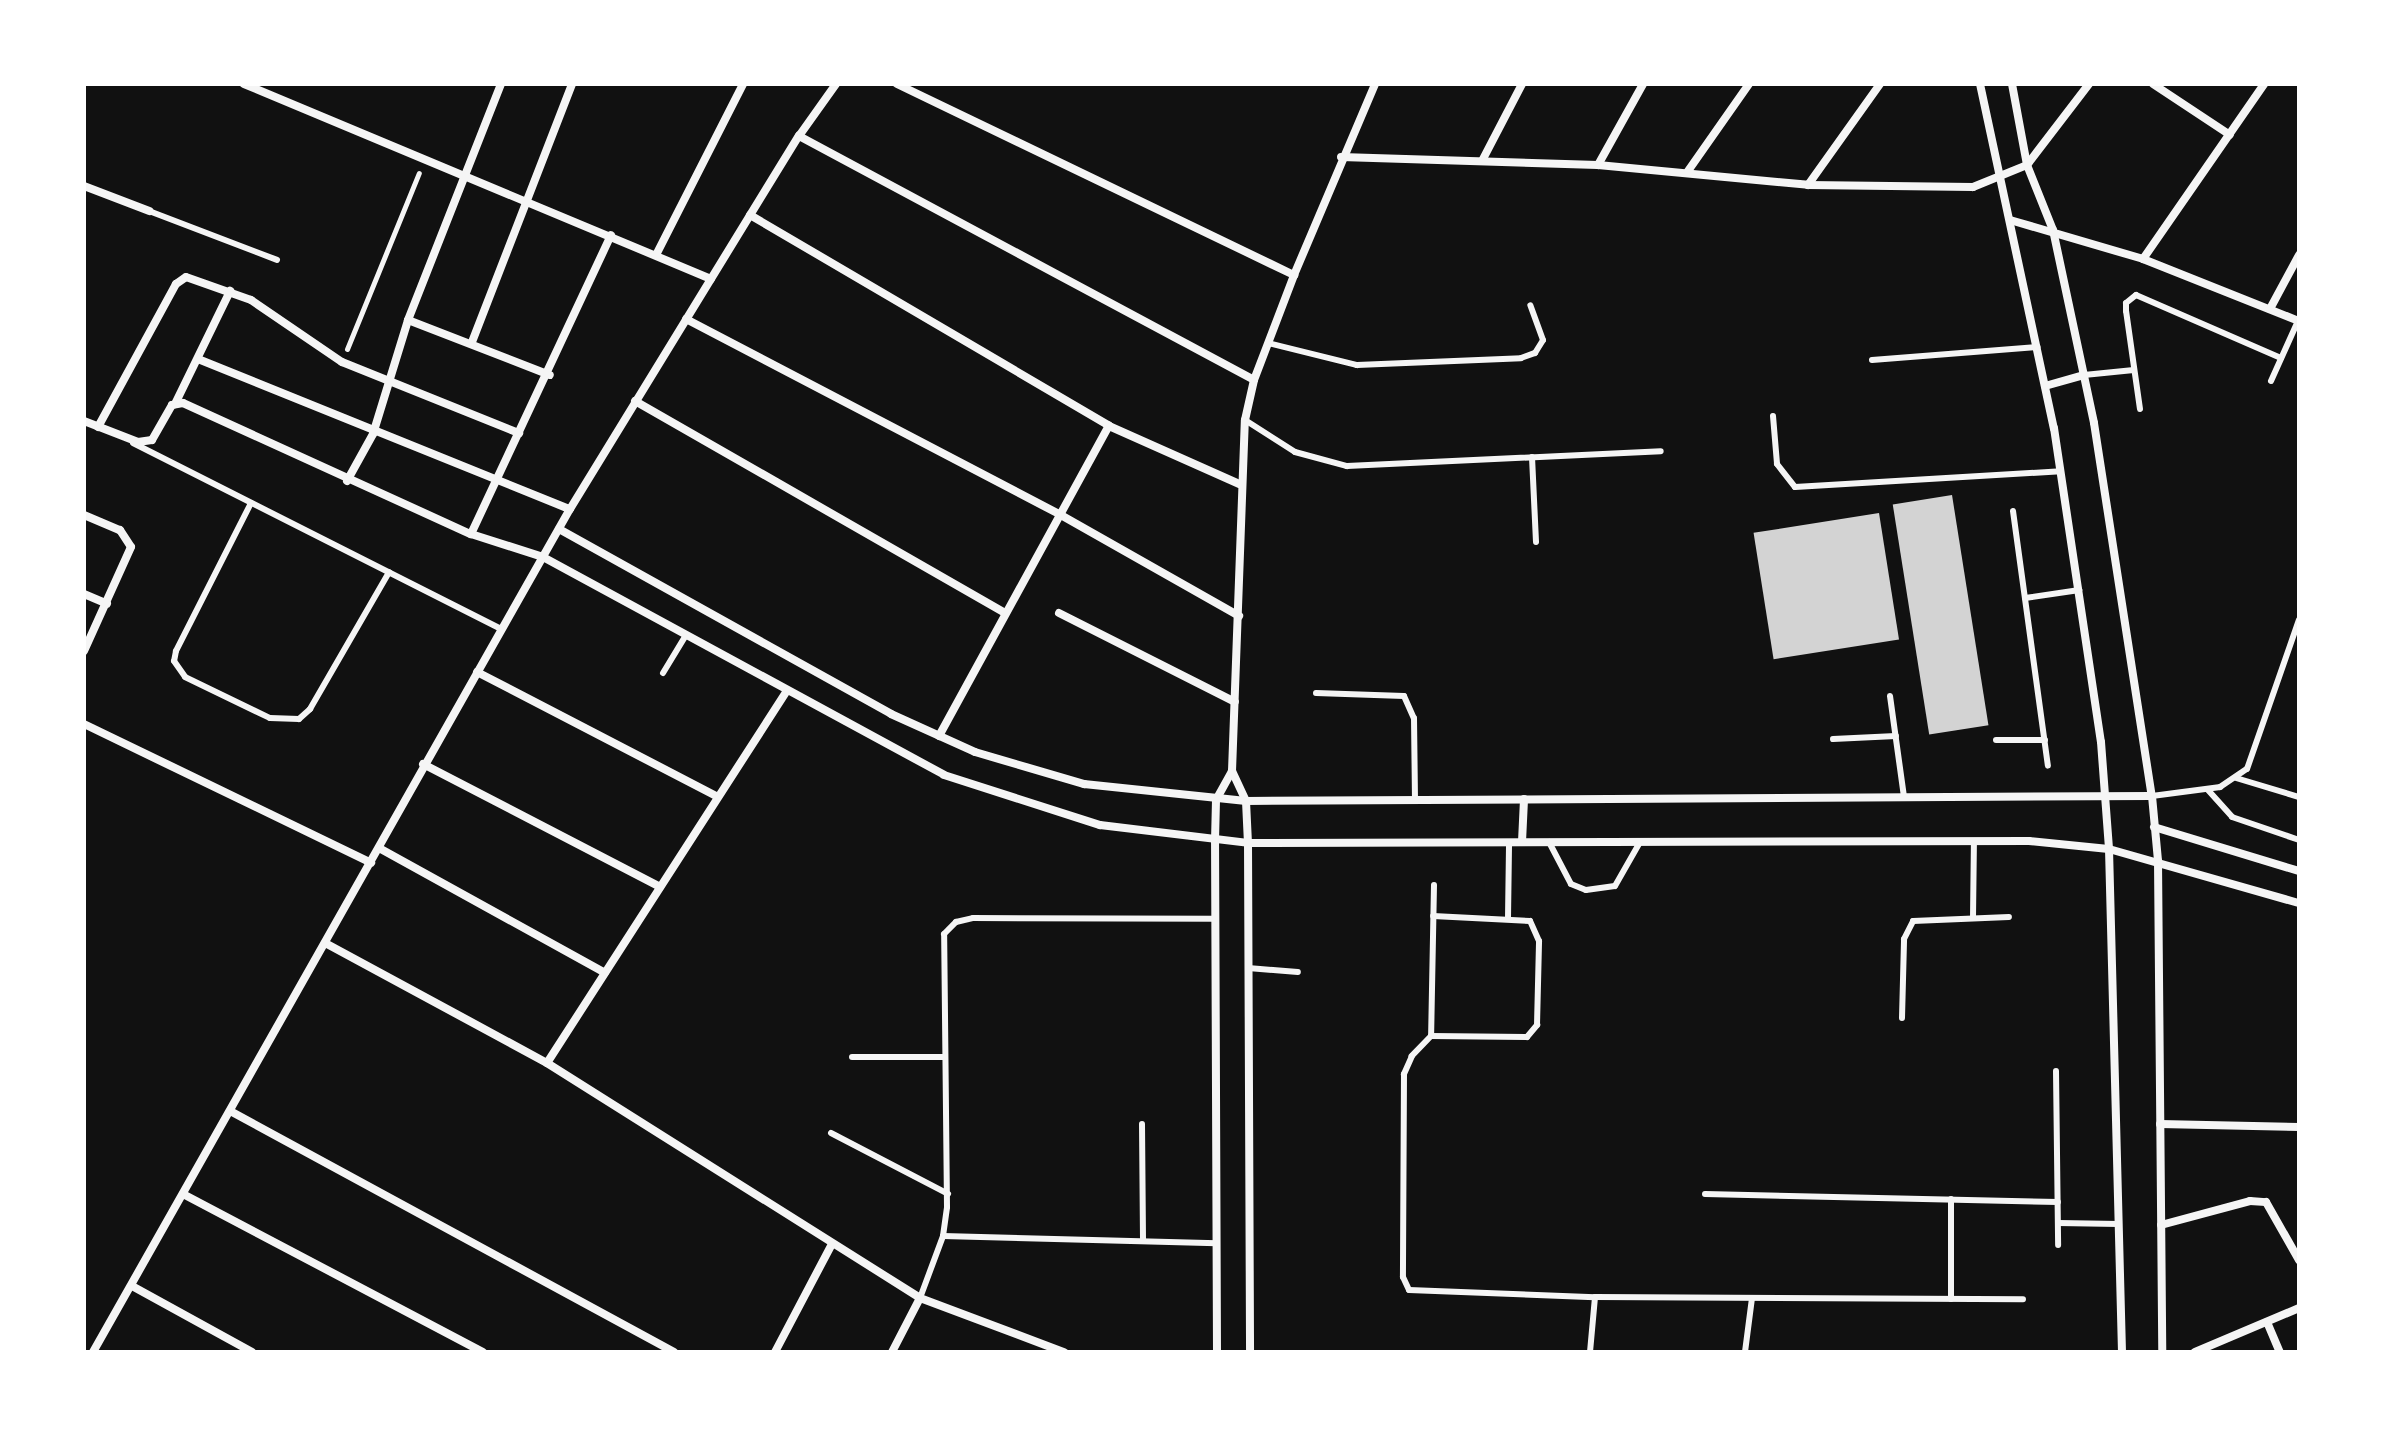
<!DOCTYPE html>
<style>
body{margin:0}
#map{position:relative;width:2383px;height:1436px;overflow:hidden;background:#111;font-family:Montserrat,sans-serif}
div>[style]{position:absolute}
.building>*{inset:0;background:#d3d3d3;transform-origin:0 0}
.path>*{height:5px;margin:-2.5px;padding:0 2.5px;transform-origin:2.5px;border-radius:2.5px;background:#f5f5f5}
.service>*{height:6px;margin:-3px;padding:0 3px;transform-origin:3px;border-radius:3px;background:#f5f5f5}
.minor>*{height:8px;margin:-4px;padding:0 4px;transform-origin:4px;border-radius:4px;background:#f5f5f5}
span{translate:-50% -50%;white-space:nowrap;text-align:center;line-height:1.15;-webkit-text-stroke:6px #fff;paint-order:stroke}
.frame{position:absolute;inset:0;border:86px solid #fff;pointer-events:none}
</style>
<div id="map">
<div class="building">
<div style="left:1952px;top:495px;width:233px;height:60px;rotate:81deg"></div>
<div style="left:1879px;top:513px;width:128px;height:127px;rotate:81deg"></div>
</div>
<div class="path">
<div style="left:347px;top:349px;width:190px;rotate:-67.8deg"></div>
</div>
<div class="service">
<div style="left:149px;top:211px;width:137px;rotate:20.9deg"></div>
<div style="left:1268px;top:343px;width:92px;rotate:13.9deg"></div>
<div style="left:1357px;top:365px;width:164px;rotate:-2.4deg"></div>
<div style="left:1521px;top:358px;width:15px;rotate:-20deg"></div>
<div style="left:1535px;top:353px;width:15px;rotate:-58deg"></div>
<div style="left:1543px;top:340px;width:37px;rotate:-110deg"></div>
<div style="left:1872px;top:360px;width:166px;rotate:-4.5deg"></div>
<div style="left:2084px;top:375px;width:50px;rotate:-5.7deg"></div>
<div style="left:2271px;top:381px;width:66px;rotate:-65.8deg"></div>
<div style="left:2140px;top:409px;width:99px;rotate:-98.1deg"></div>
<div style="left:2126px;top:311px;width:8px;rotate:-90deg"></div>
<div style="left:2126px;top:303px;width:13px;rotate:-39deg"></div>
<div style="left:2136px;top:295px;width:158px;rotate:23.5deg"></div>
<div style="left:1773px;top:416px;width:48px;rotate:85.2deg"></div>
<div style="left:1777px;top:464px;width:29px;rotate:52deg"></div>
<div style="left:1795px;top:487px;width:266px;rotate:-3.4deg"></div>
<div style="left:1245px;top:420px;width:59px;rotate:32.6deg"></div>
<div style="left:1295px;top:452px;width:54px;rotate:15.1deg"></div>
<div style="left:1347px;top:466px;width:314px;rotate:-2.7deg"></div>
<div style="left:133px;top:443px;width:413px;rotate:26.8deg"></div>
<div style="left:1532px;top:457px;width:85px;rotate:87.3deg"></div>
<div style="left:251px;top:503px;width:166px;rotate:116.9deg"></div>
<div style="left:176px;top:651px;width:10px;rotate:101deg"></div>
<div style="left:174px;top:661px;width:19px;rotate:55deg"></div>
<div style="left:185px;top:677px;width:94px;rotate:25.8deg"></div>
<div style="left:270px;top:718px;width:29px;rotate:2deg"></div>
<div style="left:299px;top:719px;width:15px;rotate:-42deg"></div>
<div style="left:310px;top:709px;width:158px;rotate:-60deg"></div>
<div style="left:2013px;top:511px;width:257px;rotate:82.2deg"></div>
<div style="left:2025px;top:598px;width:55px;rotate:-8.4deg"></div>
<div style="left:663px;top:673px;width:44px;rotate:-58.8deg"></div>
<div style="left:1316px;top:693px;width:88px;rotate:2deg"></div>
<div style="left:1404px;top:696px;width:24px;rotate:66deg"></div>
<div style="left:1414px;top:718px;width:82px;rotate:89.3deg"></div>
<div style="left:1890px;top:696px;width:102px;rotate:82.1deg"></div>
<div style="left:1833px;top:739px;width:63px;rotate:-2.7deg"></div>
<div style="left:1996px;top:740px;width:49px"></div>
<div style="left:2236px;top:778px;width:66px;rotate:16.8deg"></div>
<div style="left:2208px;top:790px;width:36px;rotate:48deg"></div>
<div style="left:2232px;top:817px;width:71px;rotate:18.9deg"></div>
<div style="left:2152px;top:796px;width:69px;rotate:-7.5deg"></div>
<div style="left:2220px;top:787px;width:32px;rotate:-34deg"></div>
<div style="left:2247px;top:769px;width:158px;rotate:-70.8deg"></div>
<div style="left:1549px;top:842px;width:47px;rotate:62.4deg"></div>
<div style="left:1571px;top:884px;width:16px;rotate:22deg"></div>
<div style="left:1586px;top:890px;width:29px;rotate:-8deg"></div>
<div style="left:1615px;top:886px;width:51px;rotate:-60.4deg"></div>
<div style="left:1434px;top:885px;width:151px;rotate:91.1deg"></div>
<div style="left:1431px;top:1036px;width:28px;rotate:134deg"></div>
<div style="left:1412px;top:1056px;width:20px;rotate:114deg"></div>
<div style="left:1404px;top:1074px;width:203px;rotate:90.3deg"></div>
<div style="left:1403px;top:1277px;width:14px;rotate:65deg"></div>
<div style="left:1409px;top:1290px;width:186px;rotate:2.2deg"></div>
<div style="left:1595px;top:1297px;width:428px;rotate:0.3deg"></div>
<div style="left:1508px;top:918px;width:76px;rotate:-89.2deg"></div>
<div style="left:1973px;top:918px;width:77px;rotate:-89.3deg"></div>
<div style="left:1248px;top:968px;width:50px;rotate:4.6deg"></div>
<div style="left:1902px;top:1018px;width:79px;rotate:-88.5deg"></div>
<div style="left:1904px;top:939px;width:20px;rotate:-63deg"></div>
<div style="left:1913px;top:921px;width:96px;rotate:-2.4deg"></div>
<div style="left:1431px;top:1036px;width:96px;rotate:0.6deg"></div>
<div style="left:1527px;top:1037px;width:16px;rotate:-50deg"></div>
<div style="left:1537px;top:1025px;width:84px;rotate:-88.6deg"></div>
<div style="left:1539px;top:941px;width:22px;rotate:-114deg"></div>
<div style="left:1530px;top:921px;width:97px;rotate:-177deg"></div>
<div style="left:852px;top:1057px;width:92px"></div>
<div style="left:2056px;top:1071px;width:174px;rotate:89.3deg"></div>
<div style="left:1142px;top:1124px;width:117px;rotate:89.5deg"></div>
<div style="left:831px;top:1133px;width:132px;rotate:27.5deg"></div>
<div style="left:1705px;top:1194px;width:353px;rotate:1.3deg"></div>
<div style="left:2058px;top:1223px;width:61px;rotate:0.9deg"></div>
<div style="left:943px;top:1236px;width:274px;rotate:1.5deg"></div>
<div style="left:920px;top:1298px;width:66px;rotate:-69.6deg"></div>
<div style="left:943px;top:1236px;width:29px;rotate:-82deg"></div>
<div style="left:947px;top:1207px;width:273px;rotate:-90.6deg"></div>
<div style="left:944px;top:934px;width:17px;rotate:-45deg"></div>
<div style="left:956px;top:922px;width:17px;rotate:-13deg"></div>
<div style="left:973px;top:918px;width:243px;rotate:0.2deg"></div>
<div style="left:1951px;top:1299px;width:100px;rotate:-90deg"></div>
<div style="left:1590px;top:1352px;width:55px;rotate:-84.8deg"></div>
<div style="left:1745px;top:1352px;width:54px;rotate:-82.6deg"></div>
</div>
<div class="minor">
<div style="left:244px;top:84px;width:506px;rotate:22.66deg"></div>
<div style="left:897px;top:84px;width:441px;rotate:25.7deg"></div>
<div style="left:1980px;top:84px;width:352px;rotate:77.9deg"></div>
<div style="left:2054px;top:428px;width:317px;rotate:81.5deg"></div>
<div style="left:2101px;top:742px;width:107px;rotate:85.7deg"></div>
<div style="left:2109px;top:849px;width:503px;rotate:88.52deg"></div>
<div style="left:2012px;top:84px;width:82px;rotate:79.5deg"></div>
<div style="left:2027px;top:165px;width:70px;rotate:68.2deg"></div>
<div style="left:2053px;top:230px;width:197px;rotate:78deg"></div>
<div style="left:2094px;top:423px;width:377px;rotate:81.2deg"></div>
<div style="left:2152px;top:796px;width:65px;rotate:84.7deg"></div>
<div style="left:2158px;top:861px;width:491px;rotate:89.5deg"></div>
<div style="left:2153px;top:84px;width:92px;rotate:33.5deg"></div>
<div style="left:799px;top:136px;width:516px;rotate:28.2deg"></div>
<div style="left:1341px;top:157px;width:257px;rotate:1.8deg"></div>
<div style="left:1598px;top:165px;width:93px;rotate:-60.9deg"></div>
<div style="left:1483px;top:159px;width:85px;rotate:-62.5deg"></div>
<div style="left:1598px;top:165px;width:211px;rotate:5.4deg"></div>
<div style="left:1808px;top:185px;width:165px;rotate:0.7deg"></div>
<div style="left:1973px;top:187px;width:58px;rotate:-22.2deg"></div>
<div style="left:2027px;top:165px;width:102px;rotate:-52.6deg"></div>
<div style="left:1688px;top:171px;width:106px;rotate:-55deg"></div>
<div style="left:1808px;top:185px;width:124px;rotate:-54.5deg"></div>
<div style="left:84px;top:186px;width:70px;rotate:21deg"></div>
<div style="left:750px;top:215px;width:416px;rotate:30.4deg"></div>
<div style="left:1109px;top:426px;width:142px;rotate:24deg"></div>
<div style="left:2010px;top:220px;width:139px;rotate:16.3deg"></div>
<div style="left:2143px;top:259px;width:168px;rotate:21.7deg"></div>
<div style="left:656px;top:255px;width:192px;rotate:-63deg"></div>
<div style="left:2143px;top:259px;width:213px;rotate:-55.3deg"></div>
<div style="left:2271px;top:307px;width:59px;rotate:-61.7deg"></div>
<div style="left:686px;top:319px;width:421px;rotate:27.6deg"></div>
<div style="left:1059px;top:514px;width:207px;rotate:29.5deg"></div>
<div style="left:408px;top:320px;width:152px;rotate:21.2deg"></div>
<div style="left:472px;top:342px;width:277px;rotate:-68.8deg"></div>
<div style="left:198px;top:359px;width:401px;rotate:22deg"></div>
<div style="left:2045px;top:386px;width:41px;rotate:-15.8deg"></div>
<div style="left:635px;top:401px;width:425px;rotate:29.8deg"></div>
<div style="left:175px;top:404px;width:126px;rotate:-64deg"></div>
<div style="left:84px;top:421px;width:58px;rotate:21.3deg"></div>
<div style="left:138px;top:442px;width:14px;rotate:-8deg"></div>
<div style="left:152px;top:440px;width:40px;rotate:-60.3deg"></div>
<div style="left:172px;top:405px;width:11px;rotate:-10deg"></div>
<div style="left:183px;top:403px;width:316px;rotate:24.5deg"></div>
<div style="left:471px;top:534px;width:76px;rotate:17.7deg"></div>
<div style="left:543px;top:557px;width:456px;rotate:28.5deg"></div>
<div style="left:944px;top:775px;width:164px;rotate:17.8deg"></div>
<div style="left:1100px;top:825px;width:149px;rotate:6.9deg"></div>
<div style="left:1248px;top:843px;width:781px;rotate:-0.15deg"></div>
<div style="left:2029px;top:841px;width:80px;rotate:5.7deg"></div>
<div style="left:2109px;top:849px;width:198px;rotate:15.9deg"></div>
<div style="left:98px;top:427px;width:163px;rotate:-61.4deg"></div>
<div style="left:176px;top:284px;width:12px;rotate:-35deg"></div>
<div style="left:186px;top:277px;width:69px;rotate:19.5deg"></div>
<div style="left:251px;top:300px;width:110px;rotate:34.3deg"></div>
<div style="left:342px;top:362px;width:191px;rotate:21.9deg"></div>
<div style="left:347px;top:481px;width:54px;rotate:-61deg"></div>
<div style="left:373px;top:434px;width:119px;rotate:-72.9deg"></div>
<div style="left:408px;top:320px;width:254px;rotate:-68.5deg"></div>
<div style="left:84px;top:515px;width:39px;rotate:23deg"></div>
<div style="left:120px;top:530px;width:20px;rotate:57deg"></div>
<div style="left:131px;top:547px;width:114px;rotate:114.3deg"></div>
<div style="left:559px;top:529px;width:380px;rotate:29.1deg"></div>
<div style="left:891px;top:714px;width:92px;rotate:24.3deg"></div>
<div style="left:975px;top:752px;width:114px;rotate:16.4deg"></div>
<div style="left:1084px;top:784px;width:163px;rotate:6deg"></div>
<div style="left:1246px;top:801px;width:906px;rotate:-0.32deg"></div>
<div style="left:471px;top:534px;width:330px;rotate:-64.9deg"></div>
<div style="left:84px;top:594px;width:25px;rotate:23deg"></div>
<div style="left:1059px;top:613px;width:197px;rotate:26.8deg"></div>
<div style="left:477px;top:672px;width:271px;rotate:27.4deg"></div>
<div style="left:84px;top:724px;width:319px;rotate:25.8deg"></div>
<div style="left:939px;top:736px;width:354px;rotate:-61.3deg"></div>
<div style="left:423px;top:764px;width:267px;rotate:27.4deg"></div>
<div style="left:1232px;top:771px;width:33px;rotate:65deg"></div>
<div style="left:1246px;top:801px;width:42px;rotate:87.3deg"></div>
<div style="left:1248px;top:843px;width:509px;rotate:89.77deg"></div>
<div style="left:2154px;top:827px;width:152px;rotate:16.9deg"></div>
<div style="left:1522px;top:842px;width:43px;rotate:-87.3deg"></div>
<div style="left:379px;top:848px;width:258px;rotate:28.9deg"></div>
<div style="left:327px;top:944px;width:250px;rotate:28.4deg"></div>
<div style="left:547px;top:1063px;width:441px;rotate:32.2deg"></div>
<div style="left:920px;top:1298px;width:154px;rotate:20.6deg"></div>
<div style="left:547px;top:1063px;width:443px;rotate:-57.2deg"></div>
<div style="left:232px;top:1112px;width:503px;rotate:28.5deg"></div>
<div style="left:2160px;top:1124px;width:139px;rotate:1.2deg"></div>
<div style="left:183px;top:1194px;width:339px;rotate:27.8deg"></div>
<div style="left:2161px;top:1225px;width:92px;rotate:-15.1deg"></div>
<div style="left:2250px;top:1201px;width:16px;rotate:4deg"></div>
<div style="left:2266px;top:1202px;width:67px;rotate:60.4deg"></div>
<div style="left:132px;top:1286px;width:137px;rotate:28.8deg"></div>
<div style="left:2267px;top:1322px;width:33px;rotate:67deg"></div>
<div style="left:93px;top:1352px;width:969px;rotate:-60.5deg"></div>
<div style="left:570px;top:509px;width:438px;rotate:-58.5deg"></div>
<div style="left:799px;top:136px;width:64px;rotate:-54.6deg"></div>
<div style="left:775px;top:1352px;width:122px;rotate:-62.2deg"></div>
<div style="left:892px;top:1352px;width:61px;rotate:-62.6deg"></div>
<div style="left:1217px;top:1352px;width:511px;rotate:-90.22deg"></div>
<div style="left:1215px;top:841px;width:41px;rotate:-88.6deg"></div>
<div style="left:1216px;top:800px;width:33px;rotate:-61deg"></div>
<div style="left:1232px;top:771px;width:351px;rotate:-87.9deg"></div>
<div style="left:1245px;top:420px;width:41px;rotate:-77.3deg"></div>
<div style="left:1254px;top:380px;width:112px;rotate:-69.1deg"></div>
<div style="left:1294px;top:275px;width:207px;rotate:-67deg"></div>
<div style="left:2195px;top:1352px;width:113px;rotate:-22.9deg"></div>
</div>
<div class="frame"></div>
</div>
